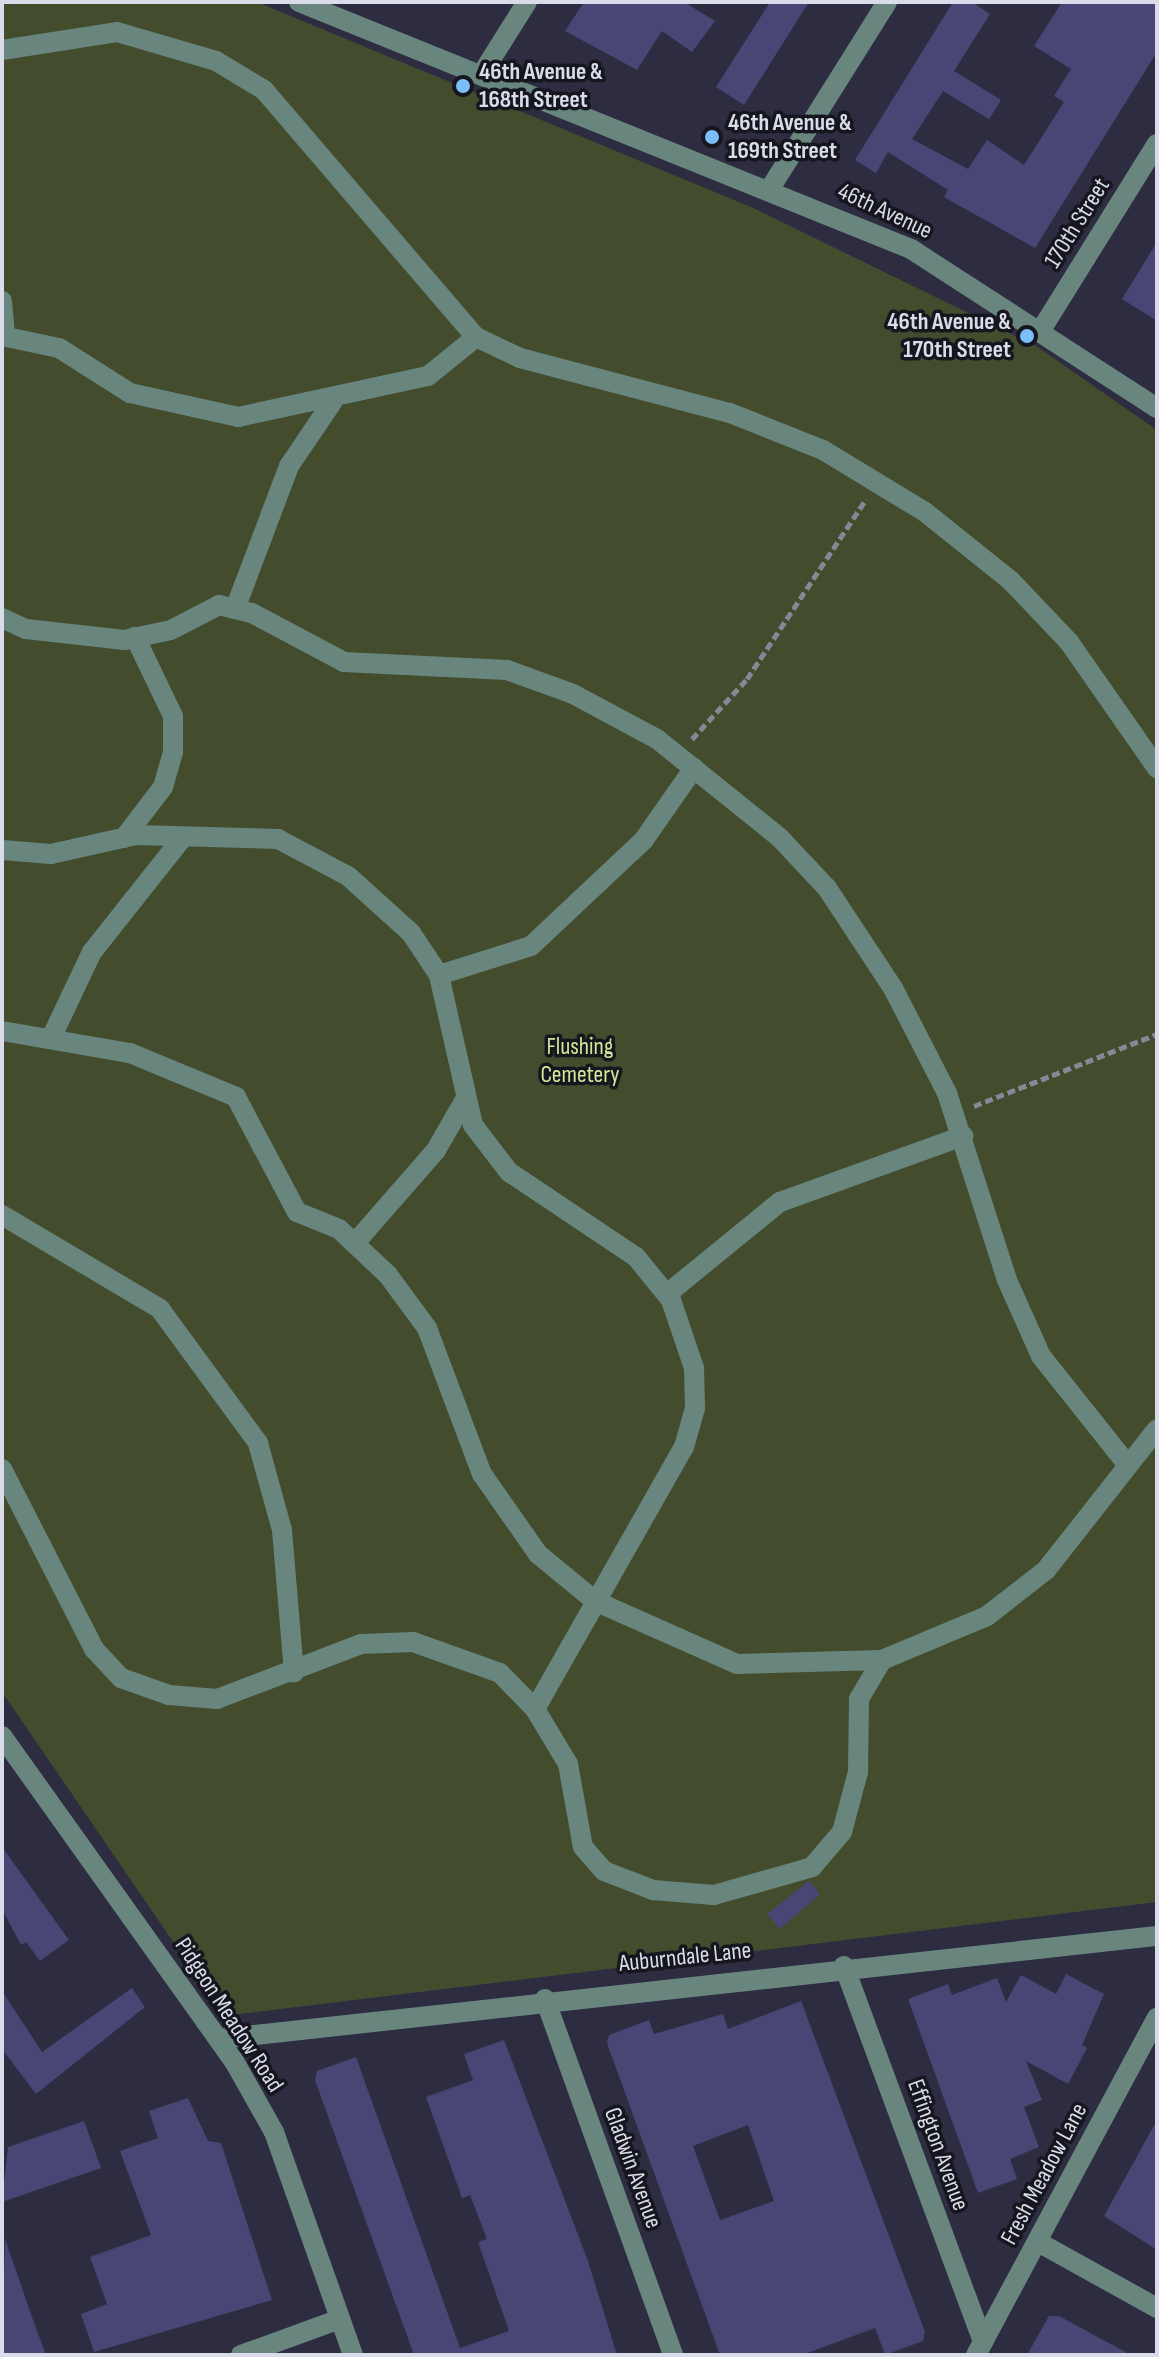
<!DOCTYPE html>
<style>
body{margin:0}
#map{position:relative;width:1159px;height:2357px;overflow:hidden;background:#2d2c41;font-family:"Sofia Sans Condensed",sans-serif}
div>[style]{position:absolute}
.green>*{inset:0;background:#434d2e}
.building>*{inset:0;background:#484675}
.path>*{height:5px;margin-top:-2.5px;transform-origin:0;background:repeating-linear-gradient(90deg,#878798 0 8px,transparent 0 12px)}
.minor>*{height:20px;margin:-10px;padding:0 10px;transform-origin:10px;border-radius:10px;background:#69867e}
.dots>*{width:22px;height:22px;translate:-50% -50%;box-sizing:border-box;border:4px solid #16161f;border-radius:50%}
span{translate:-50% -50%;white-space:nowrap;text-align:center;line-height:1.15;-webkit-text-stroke:7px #16161f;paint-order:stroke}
.poi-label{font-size:24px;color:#dbdce9;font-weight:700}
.left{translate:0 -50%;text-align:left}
.right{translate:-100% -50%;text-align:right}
.street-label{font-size:24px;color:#dbdce9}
.park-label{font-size:24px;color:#cfea99}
.frame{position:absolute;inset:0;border:4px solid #dbdce9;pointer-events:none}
</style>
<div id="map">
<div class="green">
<div style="clip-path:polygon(2px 2px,257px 2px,751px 207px,1036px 346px,1157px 430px,1157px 1902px,224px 2016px,2px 1692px)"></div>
</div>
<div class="building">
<div style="clip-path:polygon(584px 2px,684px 2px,715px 21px,692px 52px,662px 31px,637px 70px,565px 31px)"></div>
<div style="clip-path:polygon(770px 2px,809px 2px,744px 105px,716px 87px)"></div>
<div style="clip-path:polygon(953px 2px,972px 2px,990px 14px,954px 71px,1001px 100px,989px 119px,943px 91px,912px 139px,968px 169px,987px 140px,1024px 165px,1064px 102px,1054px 96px,1071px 69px,1034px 46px,1062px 2px,1157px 2px,1157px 52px,1035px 248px,944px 197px,948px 190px,888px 152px,876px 173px,855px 160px)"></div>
<div style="clip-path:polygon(1157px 242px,1157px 321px,1122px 299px)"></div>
<div style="clip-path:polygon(2px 1847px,69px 1940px,40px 1961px,26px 1942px,21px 1945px,2px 1909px)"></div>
<div style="clip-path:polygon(809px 1881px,820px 1894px,780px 1929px,767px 1914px)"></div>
<div style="clip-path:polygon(1066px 1974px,1104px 1994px,1082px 2045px,1087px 2048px,1068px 2084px,1026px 2061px,1042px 2100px,1024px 2107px,1039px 2147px,1010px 2159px,1017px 2179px,978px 2193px,908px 1999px,948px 1984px,952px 1995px,997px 1978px,1006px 2002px,1021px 1975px,1056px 1994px)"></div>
<div style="clip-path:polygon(132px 1988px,145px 2007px,36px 2094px,2px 2049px,2px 1991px,42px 2052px)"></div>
<div style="clip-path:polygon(evenodd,801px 2001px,925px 2332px,923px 2341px,885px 2355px,875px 2328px,802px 2355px,720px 2355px,607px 2043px,609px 2035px,649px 2020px,654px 2034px,723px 2014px,728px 2029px,801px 2001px,748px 2125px,774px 2201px,720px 2220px,693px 2146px,748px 2125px)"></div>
<div style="clip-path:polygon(504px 2040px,588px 2261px,617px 2355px,414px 2355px,315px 2080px,317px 2071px,356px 2057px,460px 2348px,509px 2331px,478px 2242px,487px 2239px,470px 2195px,462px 2198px,426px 2097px,473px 2080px,464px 2054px)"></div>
<div style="clip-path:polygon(188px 2098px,208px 2141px,221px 2143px,272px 2300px,94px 2352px,81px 2314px,107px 2304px,90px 2257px,151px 2235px,120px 2151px,158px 2138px,149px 2111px)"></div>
<div style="clip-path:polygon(1157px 2120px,1157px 2250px,1104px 2216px)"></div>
<div style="clip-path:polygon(84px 2121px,101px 2168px,2px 2202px,8px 2147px)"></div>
<div style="clip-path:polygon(5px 2239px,32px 2317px,46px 2355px,2px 2355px)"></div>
<div style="clip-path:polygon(1049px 2316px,1059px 2316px,1131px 2355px,1027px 2355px)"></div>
</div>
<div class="path">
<div style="left:692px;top:739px;width:81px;rotate:-47.5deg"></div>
<div style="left:747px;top:679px;width:216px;rotate:-56.5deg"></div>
<div style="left:974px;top:1106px;width:197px;rotate:-21.5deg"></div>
</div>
<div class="minor">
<div style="left:299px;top:2px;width:660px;rotate:21.98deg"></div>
<div style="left:911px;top:249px;width:293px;rotate:32.9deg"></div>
<div style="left:2px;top:50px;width:116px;rotate:-8.9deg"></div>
<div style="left:117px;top:32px;width:103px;rotate:16.3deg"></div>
<div style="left:216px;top:61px;width:56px;rotate:31.1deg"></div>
<div style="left:264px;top:90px;width:326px;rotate:49.4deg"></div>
<div style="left:476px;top:337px;width:49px;rotate:25.5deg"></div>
<div style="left:520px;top:358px;width:217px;rotate:14.7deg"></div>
<div style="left:730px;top:413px;width:100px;rotate:21.7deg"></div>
<div style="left:823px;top:450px;width:119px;rotate:31.3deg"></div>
<div style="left:925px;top:512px;width:110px;rotate:38.7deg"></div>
<div style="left:1011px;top:581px;width:84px;rotate:46.4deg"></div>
<div style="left:1069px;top:642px;width:154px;rotate:55.1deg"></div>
<div style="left:481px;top:75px;width:86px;rotate:-57.8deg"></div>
<div style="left:771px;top:187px;width:218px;rotate:-57.9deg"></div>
<div style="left:2px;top:301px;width:35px;rotate:85deg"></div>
<div style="left:1041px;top:330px;width:219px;rotate:-58.1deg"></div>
<div style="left:2px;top:336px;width:58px;rotate:11.9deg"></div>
<div style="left:59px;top:348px;width:84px;rotate:32.4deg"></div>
<div style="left:130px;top:393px;width:111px;rotate:12.5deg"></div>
<div style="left:238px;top:417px;width:194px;rotate:-12.2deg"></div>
<div style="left:428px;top:376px;width:62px;rotate:-39.1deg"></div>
<div style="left:235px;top:609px;width:153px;rotate:-69.3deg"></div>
<div style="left:289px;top:466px;width:78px;rotate:-55.9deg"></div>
<div style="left:2px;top:618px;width:26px;rotate:25deg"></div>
<div style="left:26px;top:629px;width:99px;rotate:6.4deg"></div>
<div style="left:124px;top:640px;width:48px;rotate:-12deg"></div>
<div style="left:171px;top:630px;width:54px;rotate:-27.5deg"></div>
<div style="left:219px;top:605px;width:34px;rotate:14deg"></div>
<div style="left:252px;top:613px;width:104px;rotate:28deg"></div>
<div style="left:344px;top:662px;width:163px;rotate:2.8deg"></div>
<div style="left:507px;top:670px;width:70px;rotate:20deg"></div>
<div style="left:573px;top:694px;width:95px;rotate:28.2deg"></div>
<div style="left:657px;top:739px;width:158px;rotate:38.8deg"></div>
<div style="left:780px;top:838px;width:69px;rotate:46.8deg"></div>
<div style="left:827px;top:888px;width:120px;rotate:56.6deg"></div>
<div style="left:893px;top:988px;width:118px;rotate:62.8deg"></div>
<div style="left:947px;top:1093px;width:196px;rotate:72.2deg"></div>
<div style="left:1007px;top:1280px;width:83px;rotate:65.9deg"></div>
<div style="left:1041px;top:1356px;width:138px;rotate:51.5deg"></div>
<div style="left:124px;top:838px;width:64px;rotate:-52.6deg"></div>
<div style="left:163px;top:787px;width:36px;rotate:-74deg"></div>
<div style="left:173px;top:752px;width:36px;rotate:-90deg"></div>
<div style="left:173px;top:716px;width:88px;rotate:-115.7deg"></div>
<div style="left:2px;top:850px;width:49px;rotate:4.7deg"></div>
<div style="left:51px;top:854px;width:87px;rotate:-12.6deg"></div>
<div style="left:136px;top:835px;width:142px;rotate:1.6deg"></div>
<div style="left:278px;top:839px;width:79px;rotate:27.9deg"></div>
<div style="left:348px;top:876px;width:85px;rotate:42.1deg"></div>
<div style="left:411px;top:933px;width:50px;rotate:56.3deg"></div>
<div style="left:2px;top:1031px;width:130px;rotate:9.8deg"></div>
<div style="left:130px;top:1053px;width:115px;rotate:22.5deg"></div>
<div style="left:236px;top:1097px;width:130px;rotate:62.1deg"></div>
<div style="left:297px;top:1212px;width:45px;rotate:22deg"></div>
<div style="left:339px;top:1229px;width:67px;rotate:43.2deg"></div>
<div style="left:388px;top:1275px;width:66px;rotate:53.7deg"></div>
<div style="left:427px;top:1328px;width:156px;rotate:69.4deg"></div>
<div style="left:482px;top:1474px;width:98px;rotate:55deg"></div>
<div style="left:538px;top:1554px;width:74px;rotate:39.5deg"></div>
<div style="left:595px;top:1601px;width:155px;rotate:23.9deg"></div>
<div style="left:737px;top:1664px;width:145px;rotate:-1.6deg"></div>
<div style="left:53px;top:1034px;width:91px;rotate:-64.6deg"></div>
<div style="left:92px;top:952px;width:147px;rotate:-51.6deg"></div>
<div style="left:2px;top:1215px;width:184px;rotate:30.7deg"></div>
<div style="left:160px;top:1309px;width:166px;rotate:53.8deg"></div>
<div style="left:258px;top:1443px;width:90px;rotate:74.6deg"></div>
<div style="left:282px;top:1530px;width:143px;rotate:85.2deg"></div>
<div style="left:355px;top:1243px;width:123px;rotate:-48.9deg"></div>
<div style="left:436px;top:1150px;width:60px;rotate:-60deg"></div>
<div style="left:667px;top:1294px;width:146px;rotate:-39.2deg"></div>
<div style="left:780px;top:1202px;width:195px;rotate:-19.8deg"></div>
<div style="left:2px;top:1469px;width:202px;rotate:62.9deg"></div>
<div style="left:94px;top:1649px;width:40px;rotate:47deg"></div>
<div style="left:121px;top:1678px;width:51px;rotate:19.5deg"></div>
<div style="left:169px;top:1695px;width:48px;rotate:4.8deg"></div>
<div style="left:217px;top:1699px;width:154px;rotate:-20.9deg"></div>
<div style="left:361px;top:1644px;width:52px;rotate:-2.2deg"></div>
<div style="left:413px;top:1642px;width:92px;rotate:19.6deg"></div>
<div style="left:500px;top:1673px;width:50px;rotate:45.8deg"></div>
<div style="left:535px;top:1709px;width:64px;rotate:59deg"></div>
<div style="left:568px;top:1764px;width:84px;rotate:79.8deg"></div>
<div style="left:583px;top:1847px;width:32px;rotate:49deg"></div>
<div style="left:604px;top:1871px;width:53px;rotate:21.2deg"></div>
<div style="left:653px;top:1890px;width:61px;rotate:4.7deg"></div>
<div style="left:714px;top:1895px;width:102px;rotate:-15.9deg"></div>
<div style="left:812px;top:1867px;width:46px;rotate:-49.4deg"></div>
<div style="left:842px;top:1832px;width:62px;rotate:-75.1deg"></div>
<div style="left:858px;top:1772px;width:73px;rotate:-89.2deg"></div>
<div style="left:859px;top:1699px;width:45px;rotate:-59.5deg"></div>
<div style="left:882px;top:1660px;width:114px;rotate:-22.7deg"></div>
<div style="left:987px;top:1616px;width:75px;rotate:-37.9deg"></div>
<div style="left:1046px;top:1570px;width:179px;rotate:-51.8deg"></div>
<div style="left:535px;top:1709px;width:301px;rotate:-60.4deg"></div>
<div style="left:684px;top:1447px;width:41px;rotate:-74.2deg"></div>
<div style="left:695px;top:1408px;width:40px;rotate:-91.4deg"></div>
<div style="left:694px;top:1368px;width:72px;rotate:-108.7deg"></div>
<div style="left:671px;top:1300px;width:55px;rotate:-129.1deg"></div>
<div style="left:636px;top:1257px;width:153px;rotate:-146.2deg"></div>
<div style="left:509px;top:1172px;width:59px;rotate:-127.5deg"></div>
<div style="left:473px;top:1125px;width:154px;rotate:-102.8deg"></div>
<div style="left:439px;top:975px;width:96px;rotate:-17.5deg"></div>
<div style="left:531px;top:946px;width:154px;rotate:-43.2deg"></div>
<div style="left:643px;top:841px;width:89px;rotate:-55.1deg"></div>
<div style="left:2px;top:1736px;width:399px;rotate:54.5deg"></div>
<div style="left:234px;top:2061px;width:81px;rotate:60.6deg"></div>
<div style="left:274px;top:2132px;width:237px;rotate:70.5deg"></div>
<div style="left:844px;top:1966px;width:401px;rotate:69.7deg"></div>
<div style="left:545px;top:1999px;width:378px;rotate:70.2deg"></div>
<div style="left:219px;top:2039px;width:944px;rotate:-6.27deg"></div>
<div style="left:1038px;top:2242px;width:136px;rotate:29deg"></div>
<div style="left:241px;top:2355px;width:105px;rotate:-20deg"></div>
<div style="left:976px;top:2355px;width:383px;rotate:-61.8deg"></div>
</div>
<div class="dots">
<div style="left:463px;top:86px;background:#7bbef8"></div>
<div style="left:712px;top:137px;background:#7bbef8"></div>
<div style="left:1027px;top:336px;background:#7bbef8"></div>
</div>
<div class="poi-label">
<span class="left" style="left:479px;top:86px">46th Avenue &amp;<br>168th Street</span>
<span class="left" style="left:728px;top:137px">46th Avenue &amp;<br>169th Street</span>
<span class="right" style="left:1011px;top:336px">46th Avenue &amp;<br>170th Street</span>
</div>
<div class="street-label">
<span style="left:885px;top:211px;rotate:25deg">46th Avenue</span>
<span style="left:1077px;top:223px;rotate:-58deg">170th Street</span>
<span style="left:685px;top:1957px;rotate:-6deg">Auburndale Lane</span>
<span style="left:229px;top:2015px;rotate:57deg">Pidgeon Meadow Road</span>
<span style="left:938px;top:2145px;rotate:70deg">Effington Avenue</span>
<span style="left:633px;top:2168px;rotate:70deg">Gladwin Avenue</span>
<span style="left:1044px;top:2174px;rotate:-62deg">Fresh Meadow Lane</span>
</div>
<div class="park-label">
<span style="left:580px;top:1061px">Flushing<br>Cemetery</span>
</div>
<div class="frame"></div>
</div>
